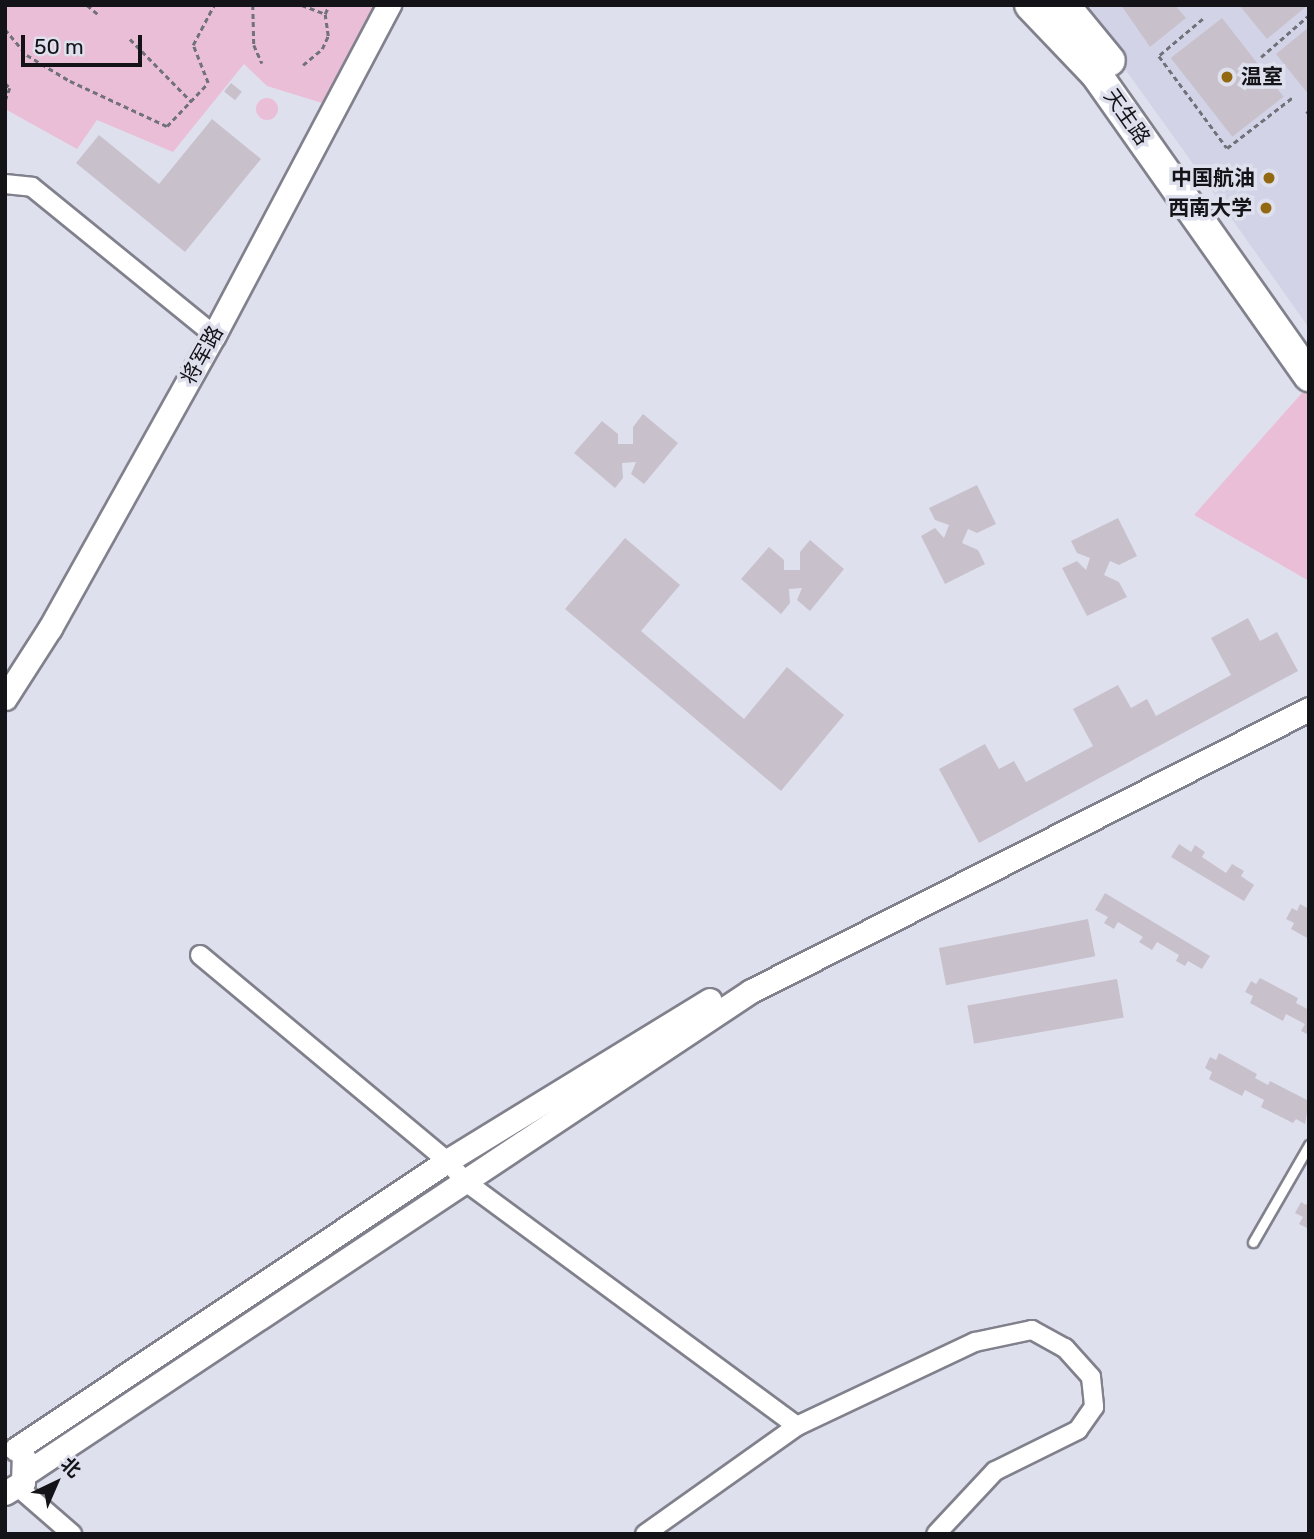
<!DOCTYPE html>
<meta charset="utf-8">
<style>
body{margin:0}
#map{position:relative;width:1314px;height:1539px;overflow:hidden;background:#dfe0ed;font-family:Rubik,"Noto Sans SC",sans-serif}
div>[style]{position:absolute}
.built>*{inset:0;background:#d2d3e7}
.green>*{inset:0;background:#eabed6}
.round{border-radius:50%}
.building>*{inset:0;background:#c8c1cc;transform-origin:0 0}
.path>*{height:2.5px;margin-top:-1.25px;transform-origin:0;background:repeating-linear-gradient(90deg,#71717a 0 5px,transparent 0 8.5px)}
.roads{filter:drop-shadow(2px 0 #80818c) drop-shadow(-2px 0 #80818c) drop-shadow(0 2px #80818c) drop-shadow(0 -2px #80818c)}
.service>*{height:9px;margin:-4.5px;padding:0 4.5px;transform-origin:4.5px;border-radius:4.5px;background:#fff}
.minor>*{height:18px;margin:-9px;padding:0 9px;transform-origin:9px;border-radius:9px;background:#fff}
.tertiary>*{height:23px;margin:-11.5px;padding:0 11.5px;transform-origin:11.5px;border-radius:11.5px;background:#fff}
.trunk>*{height:30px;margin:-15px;padding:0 15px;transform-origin:15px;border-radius:15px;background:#fff}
.dots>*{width:19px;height:19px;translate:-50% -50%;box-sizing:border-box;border:4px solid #dfe0ed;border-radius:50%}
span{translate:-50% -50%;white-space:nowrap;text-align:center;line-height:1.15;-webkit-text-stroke:7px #dfe0ed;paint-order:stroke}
.poi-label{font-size:21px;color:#131318;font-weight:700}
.left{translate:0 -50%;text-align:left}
.right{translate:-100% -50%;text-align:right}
.street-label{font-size:21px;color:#131318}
.frame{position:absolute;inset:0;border:7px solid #131318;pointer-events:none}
.north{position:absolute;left:21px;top:1448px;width:70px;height:70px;-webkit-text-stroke:5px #dfe0ed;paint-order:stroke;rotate:44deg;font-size:19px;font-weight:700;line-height:28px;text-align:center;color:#131318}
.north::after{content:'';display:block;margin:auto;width:24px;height:32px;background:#131318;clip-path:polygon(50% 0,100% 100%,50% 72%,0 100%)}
.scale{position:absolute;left:21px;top:35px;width:121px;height:32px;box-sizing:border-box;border:4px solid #131318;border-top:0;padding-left:9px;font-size:21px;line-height:24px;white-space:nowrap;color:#131318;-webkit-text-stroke:5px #dfe0ed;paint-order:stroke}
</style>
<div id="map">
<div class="built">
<div style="clip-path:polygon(1079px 5px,1309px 5px,1309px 328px,1181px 147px)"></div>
</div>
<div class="green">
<div style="clip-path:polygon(5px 5px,389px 5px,335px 107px,267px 86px,244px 64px,173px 152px,97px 120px,77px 149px,5px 109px)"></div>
<div class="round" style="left:256px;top:98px;width:22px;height:22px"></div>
<div style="clip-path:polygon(1309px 385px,1309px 581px,1194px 515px)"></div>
</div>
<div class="building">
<div style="clip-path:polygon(1121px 5px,1175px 5px,1186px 18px,1150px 47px)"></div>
<div style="clip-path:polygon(1239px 5px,1308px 5px,1267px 39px)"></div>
<div style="left:1222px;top:18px;width:100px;height:65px;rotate:52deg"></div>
<div style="clip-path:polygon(1309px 27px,1309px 95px,1276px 54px)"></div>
<div style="left:231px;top:83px;width:14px;height:11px;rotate:39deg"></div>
<div style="clip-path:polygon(212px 119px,261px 159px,185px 252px,76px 163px,99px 135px,159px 184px)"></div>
<div style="clip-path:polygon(643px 414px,678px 443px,644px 484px,631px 474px,636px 462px,622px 463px,623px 478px,615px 488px,574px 453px,602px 421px,618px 434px,618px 444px,633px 444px,633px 427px)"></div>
<div style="clip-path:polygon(977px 485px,996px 524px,977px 533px,968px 529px,962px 543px,978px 550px,985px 564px,945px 584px,921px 536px,935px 528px,944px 538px,949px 525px,935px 520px,929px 508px)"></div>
<div style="clip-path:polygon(1118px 518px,1137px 556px,1119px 565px,1110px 561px,1104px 575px,1119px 582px,1127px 597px,1087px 616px,1062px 568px,1077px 561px,1086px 570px,1090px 558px,1077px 553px,1071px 541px)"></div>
<div style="clip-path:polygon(625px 538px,680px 585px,641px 631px,744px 719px,787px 667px,844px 715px,781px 791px,565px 609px)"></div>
<div style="clip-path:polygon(810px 540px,844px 569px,810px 611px,797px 600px,802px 588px,789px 589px,790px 603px,781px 614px,741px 579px,769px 547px,784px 560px,784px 570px,800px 570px,800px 552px)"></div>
<div style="clip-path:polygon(1248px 618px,1260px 641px,1277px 632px,1298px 671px,979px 843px,939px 769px,985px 744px,999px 769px,1014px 761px,1026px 782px,1093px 746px,1073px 709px,1118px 685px,1131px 708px,1147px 699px,1156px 716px,1231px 675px,1211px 638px)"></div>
<div style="clip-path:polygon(1179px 844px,1191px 852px,1195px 845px,1205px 852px,1202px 857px,1226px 873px,1232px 864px,1244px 871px,1241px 876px,1254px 885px,1244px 901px,1171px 857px)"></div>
<div style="clip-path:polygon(1105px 893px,1210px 956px,1202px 969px,1188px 961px,1185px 966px,1176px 961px,1179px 955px,1157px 942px,1152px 950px,1139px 942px,1143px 937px,1118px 922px,1114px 929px,1104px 923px,1108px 917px,1095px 910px)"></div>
<div style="clip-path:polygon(1300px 904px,1309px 909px,1309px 939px,1291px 929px,1294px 923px,1286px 919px,1292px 908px,1297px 911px)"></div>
<div style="left:1088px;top:919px;width:38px;height:152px;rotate:79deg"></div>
<div style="clip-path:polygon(1260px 978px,1298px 998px,1296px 1003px,1309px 1010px,1309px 1035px,1301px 1031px,1305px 1024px,1286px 1014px,1283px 1021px,1250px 1003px,1253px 996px,1245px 992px,1251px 981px,1256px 984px)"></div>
<div style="left:1117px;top:979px;width:39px;height:152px;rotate:80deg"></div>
<div style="clip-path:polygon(1219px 1053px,1257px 1074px,1255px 1078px,1268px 1085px,1270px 1081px,1309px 1101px,1305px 1124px,1296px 1119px,1293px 1123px,1261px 1107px,1264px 1100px,1245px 1090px,1242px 1096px,1209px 1079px,1212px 1072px,1205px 1068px,1210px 1057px,1216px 1060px)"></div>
<div style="clip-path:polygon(1309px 1200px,1309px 1229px,1299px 1224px,1303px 1217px,1295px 1213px,1301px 1202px,1306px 1205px)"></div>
</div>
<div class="path">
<div style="left:87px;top:5px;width:17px;rotate:40deg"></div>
<div style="left:253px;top:5px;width:40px;rotate:88.6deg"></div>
<div style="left:254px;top:45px;width:20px;rotate:66deg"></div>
<div style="left:302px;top:5px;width:25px;rotate:21deg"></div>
<div style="left:1203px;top:19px;width:57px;rotate:139.9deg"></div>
<div style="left:1159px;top:56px;width:114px;rotate:53.5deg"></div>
<div style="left:1227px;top:148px;width:83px;rotate:-37.7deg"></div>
<div style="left:5px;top:29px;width:34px;rotate:50deg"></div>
<div style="left:27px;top:55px;width:50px;rotate:31.2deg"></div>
<div style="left:70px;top:81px;width:107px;rotate:24.9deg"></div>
<div style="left:167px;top:126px;width:59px;rotate:-46.4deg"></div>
<div style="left:208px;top:83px;width:41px;rotate:-111.5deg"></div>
<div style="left:193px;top:45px;width:45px;rotate:-62.3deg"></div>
<div style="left:130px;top:39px;width:88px;rotate:45.5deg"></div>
<div style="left:1261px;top:57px;width:64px;rotate:-41.2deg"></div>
<div style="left:303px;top:65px;width:25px;rotate:-40deg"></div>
<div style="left:322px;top:49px;width:14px;rotate:-65deg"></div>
<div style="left:328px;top:36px;width:22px;rotate:-98deg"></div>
<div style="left:325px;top:14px;width:10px;rotate:-66deg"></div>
<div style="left:5px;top:83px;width:7px;rotate:45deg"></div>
<div style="left:10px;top:88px;width:15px;rotate:110deg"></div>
<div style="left:1306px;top:113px;width:4px;rotate:-34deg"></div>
<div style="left:5px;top:121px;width:8px;rotate:83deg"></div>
</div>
<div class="roads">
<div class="service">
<div style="left:1253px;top:1242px;width:112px;rotate:-60deg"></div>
</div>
<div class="minor">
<div style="left:5px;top:184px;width:27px;rotate:6deg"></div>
<div style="left:32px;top:187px;width:235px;rotate:39.1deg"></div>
<div style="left:200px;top:955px;width:322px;rotate:39.8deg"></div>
<div style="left:447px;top:1161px;width:28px;rotate:48deg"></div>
<div style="left:466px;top:1182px;width:411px;rotate:36.4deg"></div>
<div style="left:18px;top:1487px;width:72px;rotate:41deg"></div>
<div style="left:645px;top:1534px;width:186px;rotate:-35.4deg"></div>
<div style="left:797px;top:1426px;width:197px;rotate:-25.3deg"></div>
<div style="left:975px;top:1342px;width:58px;rotate:-11.9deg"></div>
<div style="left:1032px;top:1330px;width:38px;rotate:29deg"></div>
<div style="left:1065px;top:1348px;width:39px;rotate:48deg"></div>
<div style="left:1091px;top:1377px;width:30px;rotate:84deg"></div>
<div style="left:1094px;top:1407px;width:28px;rotate:125deg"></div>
<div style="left:1078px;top:1430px;width:93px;rotate:153.7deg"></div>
<div style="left:995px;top:1471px;width:86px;rotate:133.1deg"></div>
</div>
<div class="tertiary">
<div style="left:5px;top:698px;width:83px;rotate:-57.3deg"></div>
<div style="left:50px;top:628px;width:336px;rotate:-60.8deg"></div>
<div style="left:214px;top:335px;width:374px;rotate:-62.1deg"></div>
<div style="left:16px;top:1449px;width:518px;rotate:-33.75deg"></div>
<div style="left:447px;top:1161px;width:308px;rotate:-31.5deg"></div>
<div style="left:26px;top:1473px;width:871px;rotate:-33.62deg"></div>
<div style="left:751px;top:991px;width:625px;rotate:-26.81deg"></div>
<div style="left:5px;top:1493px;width:21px;rotate:-31deg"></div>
<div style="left:23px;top:1482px;width:24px;rotate:-88deg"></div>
</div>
<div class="trunk">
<div style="left:1030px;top:5px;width:95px;rotate:46.3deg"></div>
<div style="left:1096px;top:74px;width:370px;rotate:54.8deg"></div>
<div style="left:1064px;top:5px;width:72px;rotate:50.6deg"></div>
</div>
</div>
<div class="dots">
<div style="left:1227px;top:77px;background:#926811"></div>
<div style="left:1269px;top:178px;background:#926811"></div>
<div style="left:1266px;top:208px;background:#926811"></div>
</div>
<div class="poi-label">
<span class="left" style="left:1241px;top:77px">温室</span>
<span class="right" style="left:1255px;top:178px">中国航油</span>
<span class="right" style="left:1252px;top:208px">西南大学</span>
</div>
<div class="street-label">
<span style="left:1127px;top:117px;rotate:55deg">天生路</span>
<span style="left:202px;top:355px;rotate:-61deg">将军路</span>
</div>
<div class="frame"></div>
<div class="north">北</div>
<div class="scale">50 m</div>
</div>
